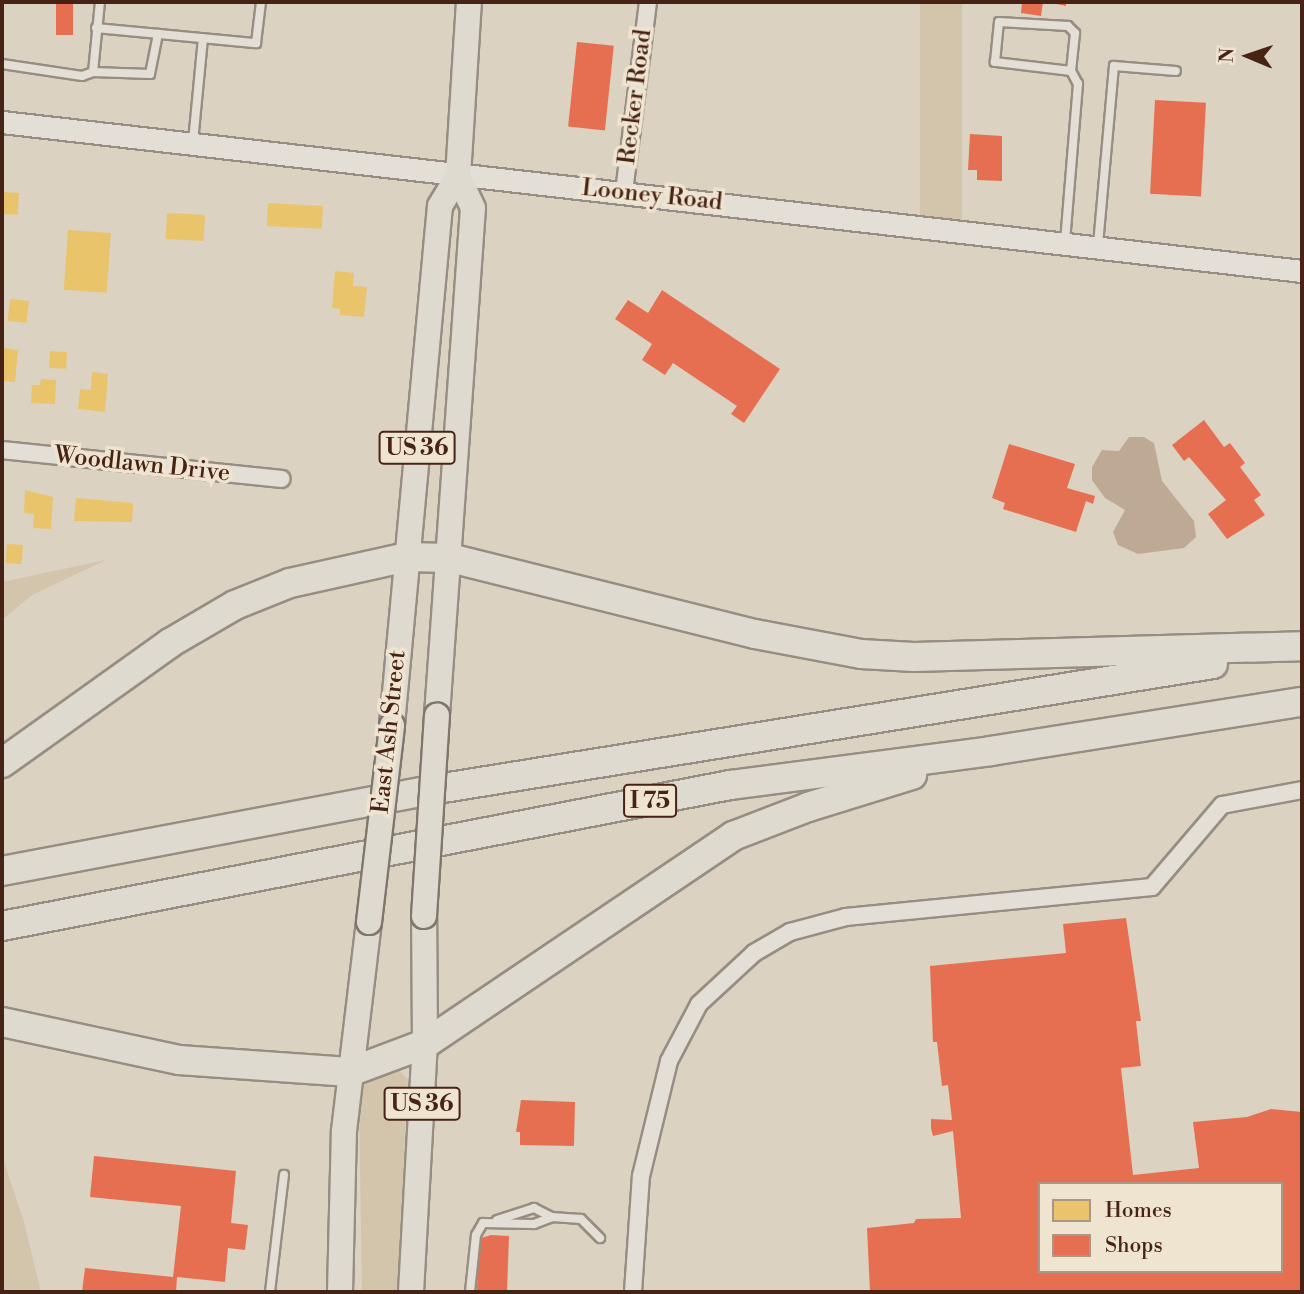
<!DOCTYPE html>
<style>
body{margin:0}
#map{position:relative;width:1304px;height:1294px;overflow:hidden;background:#dcd2c1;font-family:"Libre Bodoni",serif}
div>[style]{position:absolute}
.green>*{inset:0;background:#d3c4ac;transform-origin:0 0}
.water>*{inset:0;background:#beaa94}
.homes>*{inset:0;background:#e9c46a;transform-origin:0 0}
.shops>*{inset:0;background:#e76f51;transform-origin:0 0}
.roads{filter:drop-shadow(2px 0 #978d82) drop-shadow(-2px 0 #978d82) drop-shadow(0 2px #978d82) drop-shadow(0 -2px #978d82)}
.lane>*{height:8px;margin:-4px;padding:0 4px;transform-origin:4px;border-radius:4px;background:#e4dfd6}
.street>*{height:16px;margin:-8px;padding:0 8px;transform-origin:8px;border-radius:8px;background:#e4dfd6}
.secondary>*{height:21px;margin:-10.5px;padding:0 10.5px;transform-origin:10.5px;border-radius:10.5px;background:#e4dfd6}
.primary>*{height:24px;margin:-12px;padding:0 12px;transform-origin:12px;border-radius:12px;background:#dfdacf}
.highway>*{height:28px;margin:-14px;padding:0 14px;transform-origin:14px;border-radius:14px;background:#dfdacf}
.bridges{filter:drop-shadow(2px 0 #81766c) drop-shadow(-2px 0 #81766c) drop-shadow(0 2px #81766c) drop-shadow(0 -2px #81766c)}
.primary-bridge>*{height:24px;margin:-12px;padding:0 12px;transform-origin:12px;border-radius:12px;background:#dfdacf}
span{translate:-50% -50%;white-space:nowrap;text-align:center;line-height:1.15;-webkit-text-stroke:7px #efe4d0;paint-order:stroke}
.shield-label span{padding:2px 5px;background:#efe4d0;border:2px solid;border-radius:5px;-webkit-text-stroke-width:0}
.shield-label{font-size:23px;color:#472316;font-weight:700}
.street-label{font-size:24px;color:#472316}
.frame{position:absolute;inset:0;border:4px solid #472316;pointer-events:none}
.legend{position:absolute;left:1038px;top:1182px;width:245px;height:91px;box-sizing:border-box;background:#efe4d0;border:2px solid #ac9786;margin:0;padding:9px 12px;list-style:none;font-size:21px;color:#472316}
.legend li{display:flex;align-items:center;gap:14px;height:35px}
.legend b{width:35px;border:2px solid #ac9786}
.north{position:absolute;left:1213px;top:21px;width:70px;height:70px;-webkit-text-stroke:5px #efe4d0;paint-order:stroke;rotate:272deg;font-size:19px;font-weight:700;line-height:28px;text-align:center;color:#472316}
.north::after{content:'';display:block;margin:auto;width:24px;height:32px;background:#472316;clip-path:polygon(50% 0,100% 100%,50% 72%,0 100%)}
</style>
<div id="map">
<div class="green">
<div style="left:920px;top:2px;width:42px;height:224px"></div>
<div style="clip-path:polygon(106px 560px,32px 595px,2px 620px,2px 582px)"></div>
<div style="clip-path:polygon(395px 1067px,408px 1079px,397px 1292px,362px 1292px,359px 1100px,365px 1084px)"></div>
<div style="clip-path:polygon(2px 1156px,24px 1222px,41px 1292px,2px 1292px)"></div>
</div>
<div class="water">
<div style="clip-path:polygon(1129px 437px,1144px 437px,1154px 443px,1162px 481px,1194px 521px,1196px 537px,1184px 548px,1138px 554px,1118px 545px,1113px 532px,1125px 510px,1105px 498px,1092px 480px,1092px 467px,1102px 450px,1119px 451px)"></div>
</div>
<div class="homes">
<div style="left:2px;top:192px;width:17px;height:22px;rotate:3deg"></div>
<div style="left:268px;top:203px;width:55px;height:23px;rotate:3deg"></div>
<div style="left:167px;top:213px;width:38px;height:26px;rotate:3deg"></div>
<div style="left:68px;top:230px;width:43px;height:60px;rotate:4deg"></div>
<div style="clip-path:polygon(335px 271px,354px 273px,353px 286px,367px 287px,364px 317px,340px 315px,340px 309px,332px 308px)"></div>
<div style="left:10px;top:299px;width:19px;height:22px;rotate:6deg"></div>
<div style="clip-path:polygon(2px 348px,18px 350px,15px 382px,2px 381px)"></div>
<div style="left:50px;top:351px;width:17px;height:17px;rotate:3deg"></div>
<div style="clip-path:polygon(92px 372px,108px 374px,105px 412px,78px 409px,80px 389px,91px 390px)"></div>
<div style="clip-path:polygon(41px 379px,56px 380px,55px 404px,31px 403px,32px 385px,40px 385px)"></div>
<div style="clip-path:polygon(25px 490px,53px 497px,51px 529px,33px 528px,34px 514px,24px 513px)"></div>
<div style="clip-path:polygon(76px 498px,133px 503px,132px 522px,74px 521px)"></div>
<div style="left:7px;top:544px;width:16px;height:19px;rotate:4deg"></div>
</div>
<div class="shops">
<div style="left:56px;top:2px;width:17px;height:33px"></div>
<div style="clip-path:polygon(1022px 2px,1043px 2px,1041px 16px,1021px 13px)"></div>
<div style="clip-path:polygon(1047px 2px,1066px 2px,1066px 6px)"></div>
<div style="left:577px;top:42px;width:37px;height:85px;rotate:6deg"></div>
<div style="left:1155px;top:100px;width:51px;height:94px;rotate:3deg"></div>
<div style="clip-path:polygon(970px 134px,1002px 136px,1002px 181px,977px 180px,977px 170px,968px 170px)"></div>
<div style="clip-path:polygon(662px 290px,780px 369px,744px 423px,731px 414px,737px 406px,673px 363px,665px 375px,642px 360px,652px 344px,615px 319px,628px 300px,648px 313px)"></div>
<div style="clip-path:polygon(1204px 420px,1224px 447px,1230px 443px,1245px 463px,1240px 467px,1261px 495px,1254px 500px,1265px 515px,1227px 539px,1208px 514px,1226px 500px,1189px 457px,1184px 461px,1172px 445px)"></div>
<div style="clip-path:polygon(1009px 444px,1075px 464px,1067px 488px,1095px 496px,1093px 504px,1086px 501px,1076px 532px,1003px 509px,1005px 503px,992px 498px)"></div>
<div style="clip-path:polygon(evenodd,1126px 918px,1141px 1021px,1136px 1021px,1141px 1066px,1121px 1068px,1133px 1175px,1199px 1168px,1193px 1122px,1247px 1117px,1271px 1109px,1302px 1112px,1302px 1292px,870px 1292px,867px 1228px,914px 1223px,916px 1219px,961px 1218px,953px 1131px,933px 1136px,931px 1128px,931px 1119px,952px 1120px,948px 1085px,942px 1086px,937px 1042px,933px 1042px,930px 966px,1066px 953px,1063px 924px,1126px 918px,1040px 1184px,1281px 1184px,1281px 1271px,1040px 1271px,1040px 1184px)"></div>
<div style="clip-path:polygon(521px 1100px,575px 1102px,574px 1146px,520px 1145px,520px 1132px,516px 1132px)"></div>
<div style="clip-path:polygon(94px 1156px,236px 1171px,231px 1223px,248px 1225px,245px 1250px,228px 1248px,225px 1282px,177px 1277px,176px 1292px,82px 1292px,85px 1268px,173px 1277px,181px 1206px,90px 1197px)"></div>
<div style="clip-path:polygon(491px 1235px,509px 1236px,507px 1292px,477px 1292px,478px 1239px)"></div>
</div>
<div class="roads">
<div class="lane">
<div style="left:96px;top:28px;width:161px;rotate:5.4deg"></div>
<div style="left:256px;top:43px;width:41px;rotate:-83deg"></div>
<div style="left:2px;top:64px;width:81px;rotate:8.5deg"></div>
<div style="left:82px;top:76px;width:12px;rotate:-20deg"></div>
<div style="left:93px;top:72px;width:70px;rotate:-84.3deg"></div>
<div style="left:93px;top:72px;width:57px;rotate:2deg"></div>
<div style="left:150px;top:74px;width:41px;rotate:-78.7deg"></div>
<div style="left:193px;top:142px;width:104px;rotate:-84.5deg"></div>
<div style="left:1065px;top:242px;width:159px;rotate:-85.3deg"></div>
<div style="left:1078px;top:84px;width:15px;rotate:-118deg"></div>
<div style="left:1071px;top:71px;width:77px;rotate:-173.2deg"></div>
<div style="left:995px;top:62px;width:40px;rotate:-84.3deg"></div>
<div style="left:999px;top:22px;width:69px;rotate:3.3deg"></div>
<div style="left:1068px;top:26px;width:10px;rotate:45deg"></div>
<div style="left:1075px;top:33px;width:38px;rotate:96deg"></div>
<div style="left:1098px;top:245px;width:180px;rotate:-84.9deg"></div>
<div style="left:1114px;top:66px;width:62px;rotate:4.6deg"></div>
<div style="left:497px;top:1220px;width:39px;rotate:-18deg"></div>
<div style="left:534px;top:1208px;width:20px;rotate:27deg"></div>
<div style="left:552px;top:1217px;width:29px;rotate:4deg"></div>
<div style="left:581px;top:1219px;width:27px;rotate:45deg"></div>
<div style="left:270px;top:1292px;width:118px;rotate:-83.2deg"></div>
<div style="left:470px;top:1292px;width:57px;rotate:-84deg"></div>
<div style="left:476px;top:1235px;width:14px;rotate:-60deg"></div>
<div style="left:483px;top:1223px;width:51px;rotate:1.1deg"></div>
<div style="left:534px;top:1224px;width:19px;rotate:-21deg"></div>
</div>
<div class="street">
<div style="left:624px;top:192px;width:192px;rotate:-82.8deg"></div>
<div style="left:2px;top:450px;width:281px;rotate:5.9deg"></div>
<div style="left:633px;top:1292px;width:116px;rotate:-86.1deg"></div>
<div style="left:641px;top:1176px;width:118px;rotate:-76.3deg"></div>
<div style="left:669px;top:1061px;width:64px;rotate:-62.2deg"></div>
<div style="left:699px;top:1004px;width:75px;rotate:-42.8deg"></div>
<div style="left:754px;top:953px;width:42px;rotate:-30.3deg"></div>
<div style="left:790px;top:932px;width:58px;rotate:-15deg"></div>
<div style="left:846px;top:917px;width:307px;rotate:-5.6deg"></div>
<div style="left:1152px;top:887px;width:108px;rotate:-49.5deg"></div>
<div style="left:1222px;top:805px;width:81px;rotate:-10.6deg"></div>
</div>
<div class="secondary">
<div style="left:2px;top:122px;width:1309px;rotate:6.54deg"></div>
</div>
<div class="primary">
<div style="left:437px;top:715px;width:508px;rotate:-85.94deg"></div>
<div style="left:473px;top:208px;width:35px;rotate:-115deg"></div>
<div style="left:392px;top:725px;width:521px;rotate:-84.72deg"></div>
<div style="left:440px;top:206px;width:35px;rotate:-59deg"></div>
<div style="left:458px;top:176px;width:174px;rotate:-86.4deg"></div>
<div style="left:340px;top:1292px;width:161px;rotate:-88.6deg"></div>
<div style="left:344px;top:1131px;width:210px;rotate:-83.2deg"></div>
<div style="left:411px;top:1292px;width:248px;rotate:-86.8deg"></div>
<div style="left:425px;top:1044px;width:128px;rotate:-90.4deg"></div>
</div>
<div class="highway">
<div style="left:2px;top:763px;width:206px;rotate:-35.5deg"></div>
<div style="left:170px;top:643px;width:75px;rotate:-30.3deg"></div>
<div style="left:235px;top:605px;width:59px;rotate:-21.8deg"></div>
<div style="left:290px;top:583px;width:120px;rotate:-12.5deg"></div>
<div style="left:407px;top:557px;width:43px;rotate:1.3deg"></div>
<div style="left:450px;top:558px;width:314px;rotate:14deg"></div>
<div style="left:755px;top:634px;width:108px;rotate:10.7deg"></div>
<div style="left:861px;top:654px;width:53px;rotate:3.2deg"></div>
<div style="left:914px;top:657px;width:388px;rotate:-1.6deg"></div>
<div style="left:2px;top:871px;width:443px;rotate:-10.7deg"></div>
<div style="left:437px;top:789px;width:786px;rotate:-9.15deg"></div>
<div style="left:2px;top:926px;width:742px;rotate:-10.96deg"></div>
<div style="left:730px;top:785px;width:263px;rotate:-7.4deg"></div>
<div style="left:991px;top:751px;width:315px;rotate:-9deg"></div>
<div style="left:2px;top:1022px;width:181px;rotate:12.1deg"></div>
<div style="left:179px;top:1060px;width:171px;rotate:4deg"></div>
<div style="left:350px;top:1072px;width:80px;rotate:-20.5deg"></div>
<div style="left:425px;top:1044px;width:372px;rotate:-34deg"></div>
<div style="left:733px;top:836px;width:80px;rotate:-21.1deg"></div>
<div style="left:808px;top:807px;width:109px;rotate:-17.1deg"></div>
</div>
</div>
<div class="bridges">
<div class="primary-bridge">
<div style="left:424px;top:916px;width:201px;rotate:-86.3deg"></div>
<div style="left:369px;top:922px;width:198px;rotate:-83.3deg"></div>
</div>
</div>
<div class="shield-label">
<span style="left:417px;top:448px">US 36</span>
<span style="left:650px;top:801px">I 75</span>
<span style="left:422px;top:1104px">US 36</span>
</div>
<div class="street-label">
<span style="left:636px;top:97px;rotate:-83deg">Recker Road</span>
<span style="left:652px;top:196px;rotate:6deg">Looney Road</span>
<span style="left:142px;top:465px;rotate:6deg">Woodlawn Drive</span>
<span style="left:390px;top:732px;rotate:-84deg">East Ash Street</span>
</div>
<div class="frame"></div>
<ul class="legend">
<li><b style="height:19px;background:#e9c46a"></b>Homes</li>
<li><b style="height:19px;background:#e76f51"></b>Shops</li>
</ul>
<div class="north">N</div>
</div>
